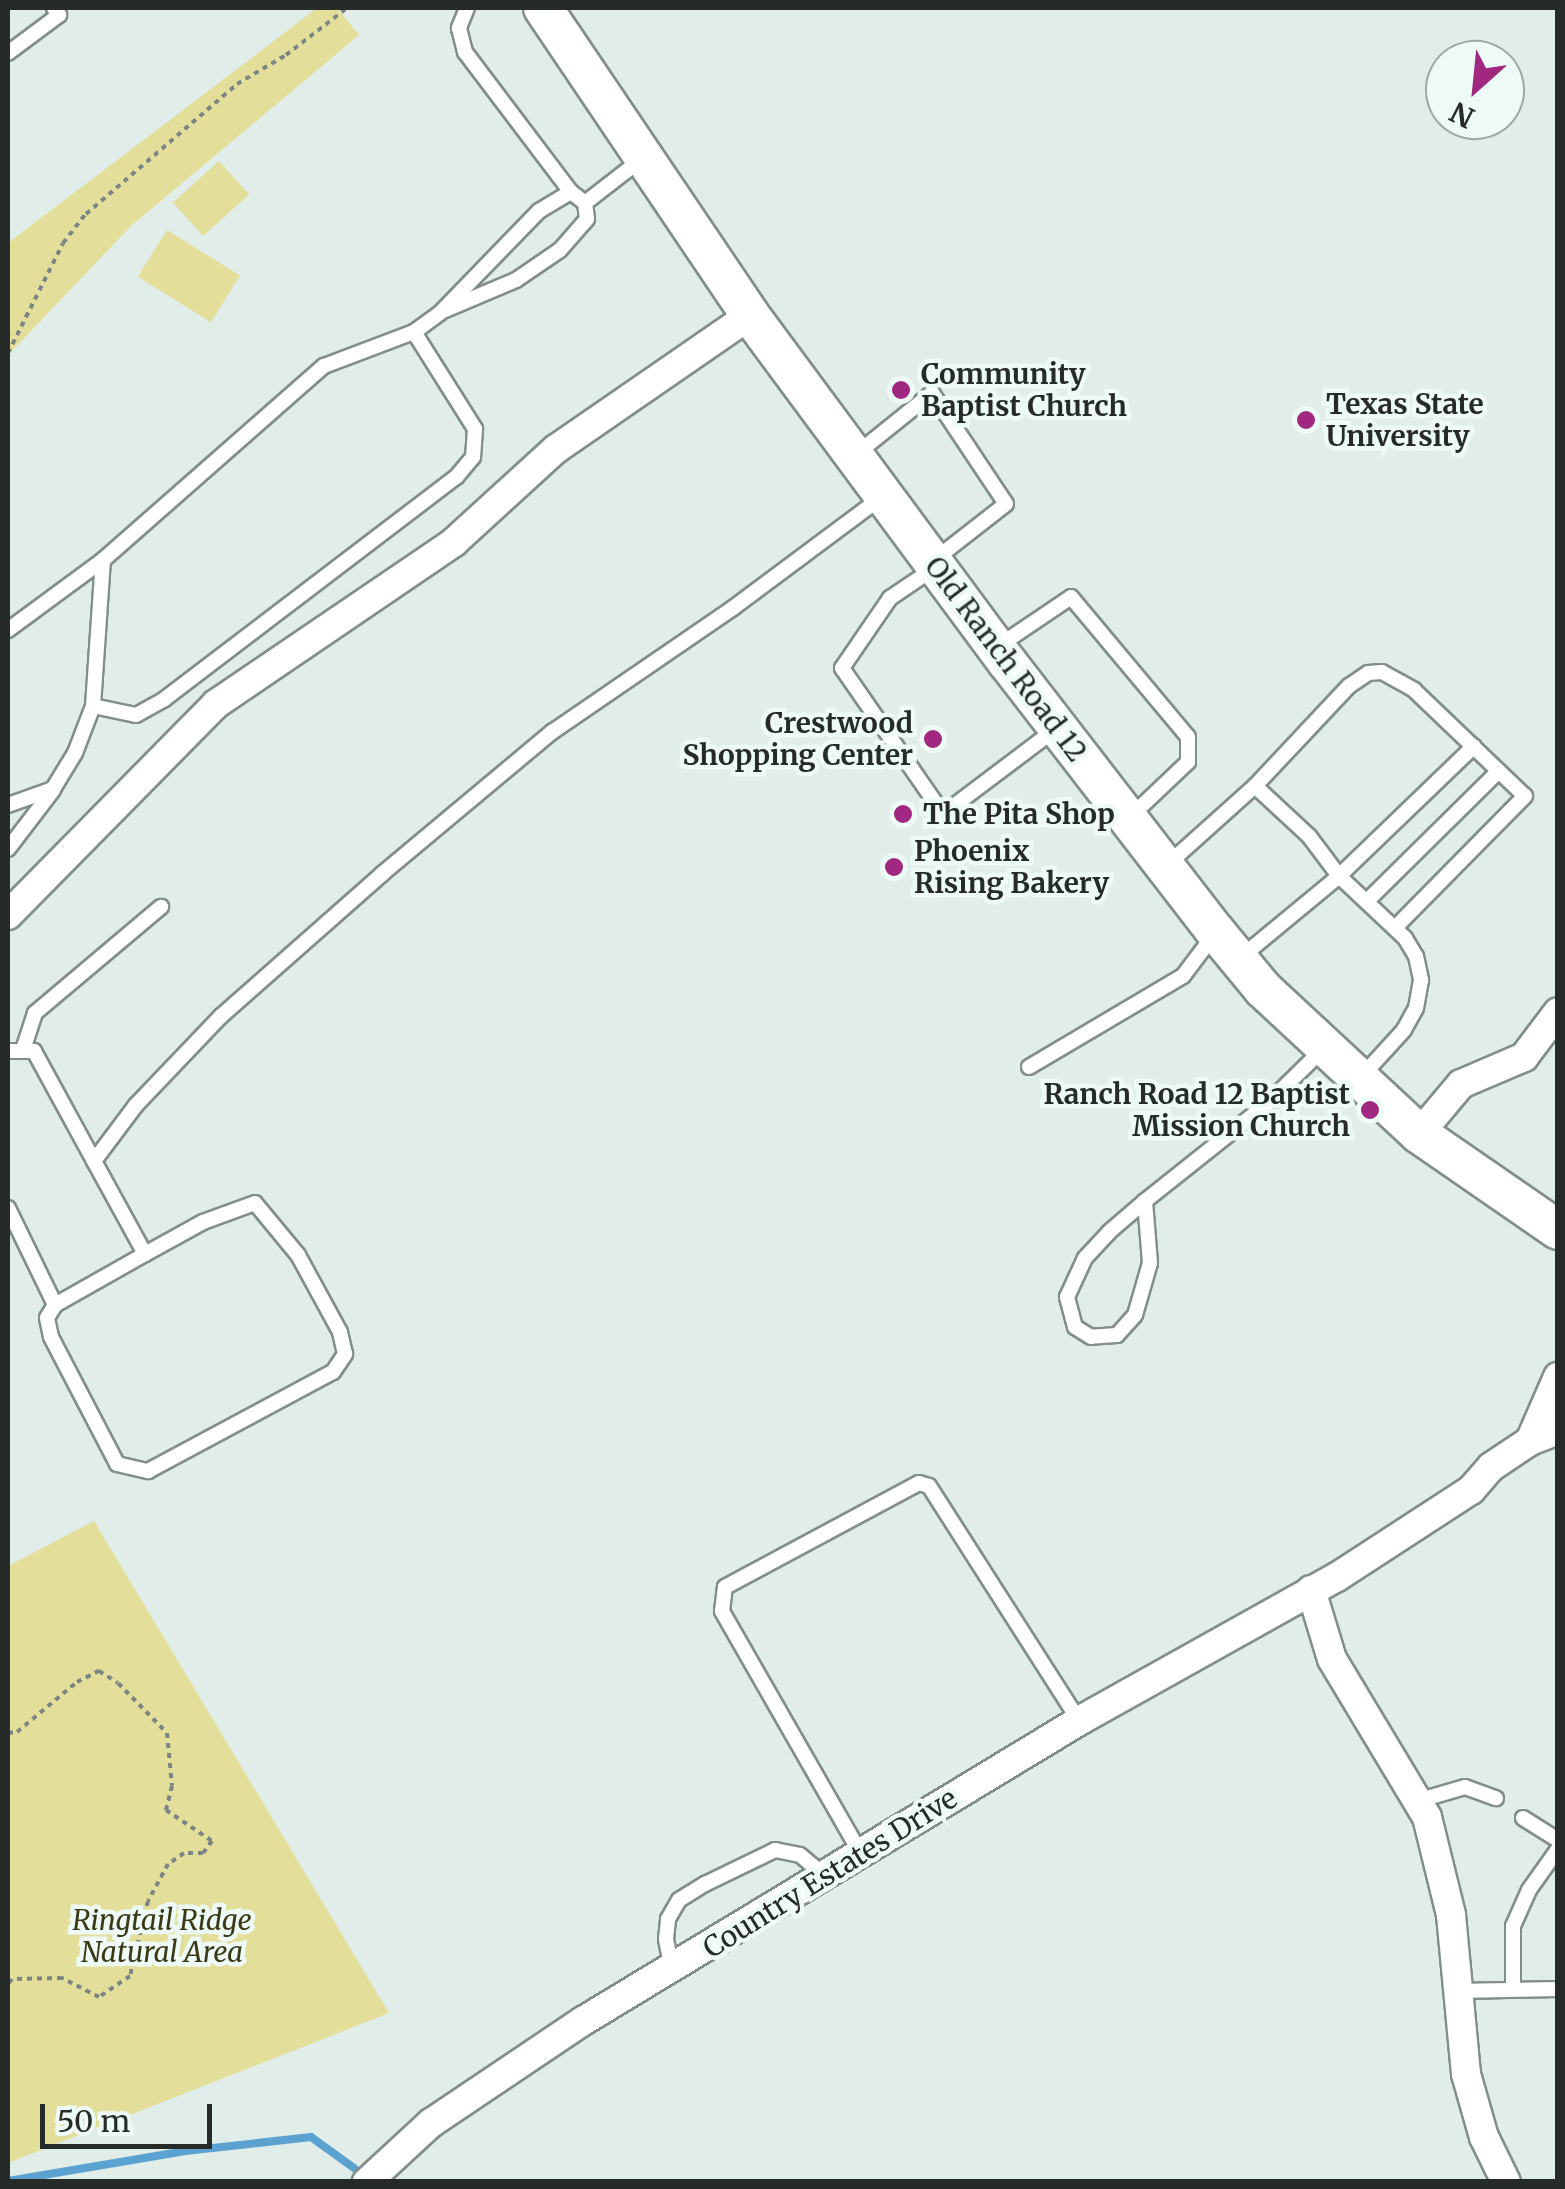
<!DOCTYPE html>
<style>
body{margin:0}
#map{position:relative;width:1565px;height:2189px;overflow:hidden;background:#e0ede8;font-family:Merriweather,serif}
div>[style]{position:absolute}
.green>*{inset:0;background:#e3de9a;transform-origin:0 0}
.stream>*{height:8px;margin:-4px;padding:0 4px;transform-origin:4px;border-radius:4px;background:#5ca2d1}
.path>*{height:4px;margin-top:-2px;transform-origin:0;background:repeating-linear-gradient(90deg,#7c8581 0 5px,transparent 0 10px)}
.roads{filter:drop-shadow(2px 0 #828e89) drop-shadow(-2px 0 #828e89) drop-shadow(0 2px #828e89) drop-shadow(0 -2px #828e89)}
.lane>*{height:14px;margin:-7px;padding:0 7px;transform-origin:7px;border-radius:7px;background:#fff}
.street>*{height:28px;margin:-14px;padding:0 14px;transform-origin:14px;border-radius:14px;background:#fff}
.secondary>*{height:38px;margin:-19px;padding:0 19px;transform-origin:19px;border-radius:19px;background:#fff}
.dots>*{width:28px;height:28px;translate:-50% -50%;box-sizing:border-box;border:5px solid #edfaf5;border-radius:50%}
span{translate:-50% -50%;white-space:nowrap;text-align:center;line-height:1.15;-webkit-text-stroke:9px #edfaf5;paint-order:stroke}
.poi-label{font-size:28px;color:#262b29;font-weight:700}
.left{translate:0 -50%;text-align:left}
.right{translate:-100% -50%;text-align:right}
.street-label{font-size:28px;color:#262b29}
.park-label{font-size:28px;color:#3b3816;font-style:italic}
.frame{position:absolute;inset:0;border:10px solid #262b29;pointer-events:none}
.north{position:absolute;left:1425px;top:40px;width:100px;height:100px;box-sizing:border-box;background:#edfaf5;border:2px solid #9da7a3;border-radius:50%;rotate:207deg;font-size:28px;font-weight:700;line-height:40px;text-align:center;color:#262b29}
.north::after{content:'';display:block;margin:auto;width:35px;height:45px;background:#a02881;clip-path:polygon(50% 0,100% 100%,50% 72%,0 100%)}
.scale{position:absolute;left:40px;top:2104px;width:172px;height:45px;box-sizing:border-box;border:5px solid #262b29;border-top:0;padding-left:12px;font-size:30px;line-height:35px;white-space:nowrap;color:#262b29;-webkit-text-stroke:8px #edfaf5;paint-order:stroke}
</style>
<div id="map">
<div class="green">
<div style="clip-path:polygon(317px 8px,337px 8px,359px 35px,132px 225px,8px 355px,8px 243px)"></div>
<div style="left:219px;top:161px;width:45px;height:62px;rotate:48deg"></div>
<div style="left:167px;top:230px;width:86px;height:55px;rotate:32deg"></div>
<div style="clip-path:polygon(94px 1521px,389px 2013px,8px 2163px,8px 1566px)"></div>
</div>
<div class="stream">
<div style="left:8px;top:2181px;width:180px;rotate:-9.6deg"></div>
<div style="left:185px;top:2151px;width:127px;rotate:-6.3deg"></div>
<div style="left:311px;top:2137px;width:53px;rotate:35.8deg"></div>
</div>
<div class="path">
<div style="left:8px;top:353px;width:123px;rotate:-63.4deg"></div>
<div style="left:63px;top:243px;width:37px;rotate:-52deg"></div>
<div style="left:86px;top:214px;width:199px;rotate:-40.7deg"></div>
<div style="left:237px;top:84px;width:57px;rotate:-30.6deg"></div>
<div style="left:286px;top:55px;width:77px;rotate:-37.6deg"></div>
<div style="left:8px;top:1733px;width:9px;rotate:-6deg"></div>
<div style="left:17px;top:1732px;width:78px;rotate:-39.8deg"></div>
<div style="left:77px;top:1682px;width:25px;rotate:-27deg"></div>
<div style="left:99px;top:1671px;width:22px;rotate:32deg"></div>
<div style="left:118px;top:1683px;width:70px;rotate:45.6deg"></div>
<div style="left:167px;top:1733px;width:53px;rotate:84.6deg"></div>
<div style="left:172px;top:1786px;width:25px;rotate:104deg"></div>
<div style="left:166px;top:1810px;width:55px;rotate:34deg"></div>
<div style="left:212px;top:1841px;width:15px;rotate:127deg"></div>
<div style="left:203px;top:1853px;width:19px;rotate:180deg"></div>
<div style="left:184px;top:1853px;width:19px;rotate:145deg"></div>
<div style="left:168px;top:1864px;width:42px;rotate:118.4deg"></div>
<div style="left:148px;top:1901px;width:77px;rotate:103.5deg"></div>
<div style="left:130px;top:1976px;width:37px;rotate:146deg"></div>
<div style="left:99px;top:1997px;width:42px;rotate:-152.8deg"></div>
<div style="left:62px;top:1978px;width:50px;rotate:178.9deg"></div>
<div style="left:12px;top:1979px;width:6px;rotate:129deg"></div>
</div>
<div class="roads">
<div class="lane">
<div style="left:467px;top:8px;width:22px;rotate:112deg"></div>
<div style="left:459px;top:28px;width:25px;rotate:76deg"></div>
<div style="left:465px;top:52px;width:176px;rotate:52.9deg"></div>
<div style="left:571px;top:192px;width:18px;rotate:38deg"></div>
<div style="left:585px;top:203px;width:73px;rotate:-37.8deg"></div>
<div style="left:8px;top:53px;width:64px;rotate:-36.7deg"></div>
<div style="left:59px;top:15px;width:9px;rotate:-126deg"></div>
<div style="left:445px;top:310px;width:77px;rotate:-22.9deg"></div>
<div style="left:516px;top:280px;width:53px;rotate:-34.3deg"></div>
<div style="left:560px;top:250px;width:41px;rotate:-48.9deg"></div>
<div style="left:587px;top:219px;width:16px;rotate:-97deg"></div>
<div style="left:414px;top:332px;width:115px;rotate:57.8deg"></div>
<div style="left:475px;top:429px;width:28px;rotate:94deg"></div>
<div style="left:473px;top:457px;width:26px;rotate:130deg"></div>
<div style="left:456px;top:477px;width:366px;rotate:142.7deg"></div>
<div style="left:165px;top:699px;width:33px;rotate:151deg"></div>
<div style="left:136px;top:715px;width:44px;rotate:-168.2deg"></div>
<div style="left:93px;top:706px;width:146px;rotate:-86.1deg"></div>
<div style="left:103px;top:560px;width:294px;rotate:-41.3deg"></div>
<div style="left:324px;top:366px;width:96px;rotate:-20.7deg"></div>
<div style="left:414px;top:332px;width:32px;rotate:-36deg"></div>
<div style="left:440px;top:313px;width:142px;rotate:-45.9deg"></div>
<div style="left:539px;top:211px;width:37px;rotate:-31deg"></div>
<div style="left:855px;top:455px;width:99px;rotate:-38.8deg"></div>
<div style="left:932px;top:393px;width:133px;rotate:56.3deg"></div>
<div style="left:1006px;top:504px;width:91px;rotate:142.1deg"></div>
<div style="left:933px;top:569px;width:52px;rotate:146deg"></div>
<div style="left:890px;top:598px;width:85px;rotate:124.4deg"></div>
<div style="left:842px;top:668px;width:178px;rotate:55.3deg"></div>
<div style="left:943px;top:814px;width:143px;rotate:-37deg"></div>
<div style="left:8px;top:630px;width:118px;rotate:-36.4deg"></div>
<div style="left:997px;top:647px;width:89px;rotate:-34deg"></div>
<div style="left:1071px;top:597px;width:182px;rotate:50.1deg"></div>
<div style="left:1188px;top:737px;width:25px;rotate:90deg"></div>
<div style="left:1188px;top:762px;width:81px;rotate:136.5deg"></div>
<div style="left:1255px;top:786px;width:137px;rotate:-46.8deg"></div>
<div style="left:1349px;top:686px;width:23px;rotate:-34deg"></div>
<div style="left:1368px;top:673px;width:14px;rotate:-4deg"></div>
<div style="left:1382px;top:672px;width:37px;rotate:29deg"></div>
<div style="left:1414px;top:690px;width:153px;rotate:43.7deg"></div>
<div style="left:1525px;top:796px;width:185px;rotate:134.6deg"></div>
<div style="left:8px;top:805px;width:48px;rotate:-19.6deg"></div>
<div style="left:53px;top:789px;width:42px;rotate:-58.6deg"></div>
<div style="left:75px;top:753px;width:50px;rotate:-69deg"></div>
<div style="left:8px;top:849px;width:74px;rotate:-52.7deg"></div>
<div style="left:1168px;top:864px;width:117px;rotate:-41.9deg"></div>
<div style="left:1255px;top:786px;width:74px;rotate:42.8deg"></div>
<div style="left:1309px;top:836px;width:50px;rotate:53.1deg"></div>
<div style="left:1339px;top:876px;width:187px;rotate:-43.9deg"></div>
<div style="left:1367px;top:901px;width:185px;rotate:-44.6deg"></div>
<div style="left:1240px;top:958px;width:129px;rotate:-39.6deg"></div>
<div style="left:1339px;top:876px;width:91px;rotate:43.2deg"></div>
<div style="left:1405px;top:938px;width:21px;rotate:59deg"></div>
<div style="left:1416px;top:956px;width:25px;rotate:78deg"></div>
<div style="left:1421px;top:980px;width:28px;rotate:100deg"></div>
<div style="left:1416px;top:1008px;width:25px;rotate:119deg"></div>
<div style="left:1404px;top:1030px;width:65px;rotate:132.5deg"></div>
<div style="left:23px;top:1050px;width:39px;rotate:-72deg"></div>
<div style="left:35px;top:1013px;width:165px;rotate:-40.1deg"></div>
<div style="left:8px;top:1051px;width:26px"></div>
<div style="left:34px;top:1051px;width:125px;rotate:61.4deg"></div>
<div style="left:1029px;top:1067px;width:179px;rotate:-30.6deg"></div>
<div style="left:1183px;top:976px;width:55px;rotate:-53.1deg"></div>
<div style="left:1145px;top:1201px;width:62px;rotate:85.4deg"></div>
<div style="left:1150px;top:1263px;width:54px;rotate:106.1deg"></div>
<div style="left:1135px;top:1315px;width:27px;rotate:132deg"></div>
<div style="left:1117px;top:1335px;width:26px;rotate:176deg"></div>
<div style="left:1091px;top:1337px;width:19px;rotate:-148deg"></div>
<div style="left:1075px;top:1327px;width:31px;rotate:-105deg"></div>
<div style="left:1067px;top:1297px;width:43px;rotate:-65.2deg"></div>
<div style="left:1085px;top:1258px;width:35px;rotate:-47deg"></div>
<div style="left:1109px;top:1232px;width:48px;rotate:-40.7deg"></div>
<div style="left:1145px;top:1201px;width:156px;rotate:-38.5deg"></div>
<div style="left:1267px;top:1104px;width:81px;rotate:-44.5deg"></div>
<div style="left:8px;top:1208px;width:108px;rotate:64.1deg"></div>
<div style="left:145px;top:1254px;width:103px;rotate:150.5deg"></div>
<div style="left:55px;top:1305px;width:15px;rotate:122deg"></div>
<div style="left:47px;top:1318px;width:19px;rotate:78deg"></div>
<div style="left:51px;top:1337px;width:143px;rotate:62.5deg"></div>
<div style="left:117px;top:1464px;width:32px;rotate:13deg"></div>
<div style="left:148px;top:1471px;width:210px;rotate:-28.2deg"></div>
<div style="left:333px;top:1372px;width:22px;rotate:-56deg"></div>
<div style="left:345px;top:1354px;width:23px;rotate:-103deg"></div>
<div style="left:340px;top:1332px;width:88px;rotate:-118.6deg"></div>
<div style="left:298px;top:1255px;width:67px;rotate:-129.6deg"></div>
<div style="left:255px;top:1203px;width:55px;rotate:159.9deg"></div>
<div style="left:203px;top:1222px;width:66px;rotate:151.1deg"></div>
<div style="left:145px;top:1254px;width:106px;rotate:-118.7deg"></div>
<div style="left:94px;top:1161px;width:70px;rotate:-53.1deg"></div>
<div style="left:136px;top:1105px;width:123px;rotate:-46.3deg"></div>
<div style="left:221px;top:1016px;width:215px;rotate:-41.4deg"></div>
<div style="left:382px;top:874px;width:222px;rotate:-39.9deg"></div>
<div style="left:552px;top:732px;width:219px;rotate:-34.4deg"></div>
<div style="left:733px;top:608px;width:186px;rotate:-36.7deg"></div>
<div style="left:1417px;top:1801px;width:50px;rotate:-16.3deg"></div>
<div style="left:1465px;top:1787px;width:33px;rotate:20deg"></div>
<div style="left:1523px;top:1818px;width:41px;rotate:32.2deg"></div>
<div style="left:861px;top:1854px;width:280px;rotate:-119.8deg"></div>
<div style="left:722px;top:1611px;width:24px;rotate:-83deg"></div>
<div style="left:725px;top:1587px;width:220px;rotate:-28.2deg"></div>
<div style="left:919px;top:1483px;width:10px;rotate:17deg"></div>
<div style="left:929px;top:1486px;width:279px;rotate:57.4deg"></div>
<div style="left:672px;top:1970px;width:32px;rotate:-101deg"></div>
<div style="left:666px;top:1939px;width:20px;rotate:-84deg"></div>
<div style="left:668px;top:1919px;width:22px;rotate:-60deg"></div>
<div style="left:679px;top:1900px;width:31px;rotate:-32deg"></div>
<div style="left:705px;top:1884px;width:78px;rotate:-25.9deg"></div>
<div style="left:775px;top:1850px;width:25px;rotate:11deg"></div>
<div style="left:800px;top:1855px;width:33px;rotate:40deg"></div>
<div style="left:1513px;top:1988px;width:62px;rotate:-90deg"></div>
<div style="left:1513px;top:1926px;width:39px;rotate:-66deg"></div>
<div style="left:1529px;top:1890px;width:50px;rotate:-54.7deg"></div>
<div style="left:1457px;top:1991px;width:101px;rotate:-1.1deg"></div>
</div>
<div class="street">
<div style="left:8px;top:915px;width:296px;rotate:-45.4deg"></div>
<div style="left:216px;top:704px;width:288px;rotate:-34.2deg"></div>
<div style="left:454px;top:542px;width:138px;rotate:-42.4deg"></div>
<div style="left:556px;top:449px;width:236px;rotate:-34.6deg"></div>
<div style="left:1419px;top:1134px;width:65px;rotate:-50deg"></div>
<div style="left:1461px;top:1084px;width:69px;rotate:-23.2deg"></div>
<div style="left:1524px;top:1057px;width:56px;rotate:-52.9deg"></div>
<div style="left:1530px;top:1441px;width:70px;rotate:-66.4deg"></div>
<div style="left:1311px;top:1590px;width:72px;rotate:73.1deg"></div>
<div style="left:1332px;top:1659px;width:184px;rotate:59deg"></div>
<div style="left:1427px;top:1817px;width:101px;rotate:76.2deg"></div>
<div style="left:1451px;top:1915px;width:160px;rotate:84.6deg"></div>
<div style="left:1466px;top:2074px;width:66px;rotate:74.1deg"></div>
<div style="left:1484px;top:2137px;width:50px;rotate:63.9deg"></div>
<div style="left:367px;top:2182px;width:87px;rotate:-42.7deg"></div>
<div style="left:431px;top:2123px;width:183px;rotate:-33.9deg"></div>
<div style="left:583px;top:2021px;width:580px;rotate:-31.17deg"></div>
<div style="left:1079px;top:1721px;width:295px;rotate:-29.2deg"></div>
<div style="left:1337px;top:1577px;width:160px;rotate:-33deg"></div>
<div style="left:1471px;top:1490px;width:30px;rotate:-49deg"></div>
<div style="left:1491px;top:1467px;width:47px;rotate:-33.7deg"></div>
<div style="left:1530px;top:1441px;width:30px;rotate:-21deg"></div>
</div>
<div class="secondary">
<div style="left:543px;top:8px;width:370px;rotate:56deg"></div>
<div style="left:750px;top:315px;width:432px;rotate:53.5deg"></div>
<div style="left:1007px;top:662px;width:341px;rotate:52.3deg"></div>
<div style="left:1216px;top:932px;width:74px;rotate:50.5deg"></div>
<div style="left:1263px;top:989px;width:213px;rotate:42.9deg"></div>
<div style="left:1419px;top:1134px;width:169px;rotate:34.6deg"></div>
</div>
</div>
<div class="dots">
<div style="left:901px;top:390px;background:#a02881"></div>
<div style="left:1306px;top:420px;background:#a02881"></div>
<div style="left:933px;top:739px;background:#a02881"></div>
<div style="left:903px;top:814px;background:#a02881"></div>
<div style="left:894px;top:867px;background:#a02881"></div>
<div style="left:1370px;top:1110px;background:#a02881"></div>
</div>
<div class="poi-label">
<span class="left" style="left:921px;top:390px">Community<br>Baptist Church</span>
<span class="left" style="left:1326px;top:420px">Texas State<br>University</span>
<span class="right" style="left:913px;top:739px">Crestwood<br>Shopping Center</span>
<span class="left" style="left:923px;top:814px">The Pita Shop</span>
<span class="left" style="left:914px;top:867px">Phoenix<br>Rising Bakery</span>
<span class="right" style="left:1350px;top:1110px">Ranch Road 12 Baptist<br>Mission Church</span>
</div>
<div class="street-label">
<span style="left:1006px;top:659px;rotate:53deg">Old Ranch Road 12</span>
<span style="left:830px;top:1873px;rotate:-32deg">Country Estates Drive</span>
</div>
<div class="park-label">
<span style="left:162px;top:1936px">Ringtail Ridge<br>Natural Area</span>
</div>
<div class="frame"></div>
<div class="north">N</div>
<div class="scale">50 m</div>
</div>
